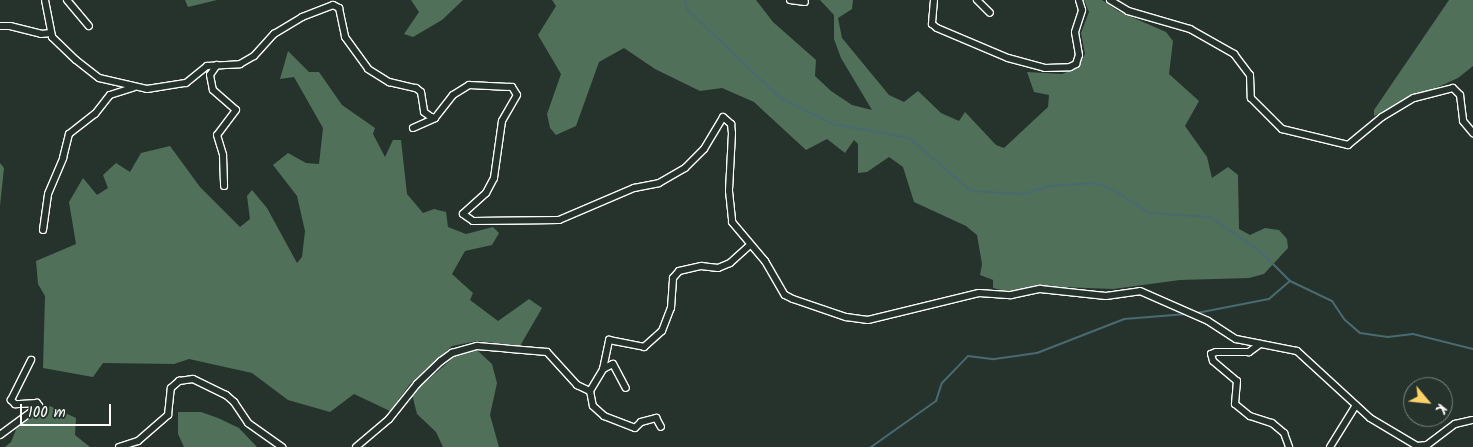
<!DOCTYPE html>
<style>
body{margin:0}
#map{position:relative;width:1473px;height:447px;overflow:hidden;background:#26332d;font-family:Kalam,sans-serif}
div>[style]{position:absolute}
.green>*{inset:0;background:#507059}
.stream>*{height:2px;margin:-1px;padding:0 1px;transform-origin:1px;border-radius:1px;background:#4a6a71}
.roads{filter:drop-shadow(1px 0 #fff) drop-shadow(-1px 0 #fff) drop-shadow(0 1px #fff) drop-shadow(0 -1px #fff)}
.minor>*{height:6px;margin:-3px;padding:0 3px;transform-origin:3px;border-radius:3px;background:#26332d}
span{translate:-50% -50%;white-space:nowrap;text-align:center;line-height:1.15;-webkit-text-stroke:4px #26332d;paint-order:stroke}
.north{position:absolute;left:1403px;top:377px;width:50px;height:50px;box-sizing:border-box;background:#26332d;border:1px solid #7d8581;border-radius:50%;rotate:118deg;font-size:14px;font-weight:700;line-height:20px;text-align:center;color:#fff}
.north::after{content:'';display:block;margin:auto;width:18px;height:22px;background:#ffd166;clip-path:polygon(50% 0,100% 100%,50% 72%,0 100%)}
.scale{position:absolute;left:20px;top:404px;width:91px;height:22px;box-sizing:border-box;border:2px solid #fff;border-top:0;padding-left:6px;font-size:15px;line-height:18px;white-space:nowrap;color:#fff;-webkit-text-stroke:4px #26332d;paint-order:stroke}
</style>
<div id="map">
<div class="green">
<div style="clip-path:polygon(185px 0,217px 0,188px 7px)"></div>
<div style="clip-path:polygon(411px 0,463px 0,442px 20px,413px 37px,404px 34px,419px 12px)"></div>
<div style="clip-path:polygon(552px 0,756px 0,773px 22px,816px 60px,815px 76px,831px 91px,852px 105px,872px 110px,841px 58px,834px 39px,834px 15px,820px 0,853px 0,852px 9px,838px 18px,842px 38px,889px 95px,904px 102px,918px 91px,941px 113px,959px 121px,965px 112px,996px 145px,1004px 148px,1048px 107px,1049px 95px,1034px 92px,1027px 72px,1062px 74px,1077px 68px,1085px 54px,1081px 33px,1089px 12px,1084px 0,1102px 0,1118px 11px,1166px 32px,1173px 41px,1169px 74px,1199px 101px,1185px 126px,1207px 157px,1212px 178px,1228px 167px,1238px 175px,1239px 229px,1250px 235px,1265px 228px,1279px 230px,1287px 239px,1288px 248px,1264px 274px,1249px 278px,1180px 280px,1113px 289px,1035px 286px,1010px 292px,993px 288px,993px 280px,980px 275px,982px 264px,977px 235px,966px 226px,914px 202px,903px 167px,889px 157px,867px 172px,858px 173px,858px 144px,854px 140px,845px 153px,827px 139px,806px 150px,754px 102px,722px 88px,700px 91px,655px 69px,624px 48px,599px 62px,576px 126px,556px 135px,550px 128px,547px 114px,561px 74px,538px 35px,556px 6px)"></div>
<div style="clip-path:polygon(1449px 0,1473px 0,1473px 66px,1458px 78px,1374px 116px,1374px 110px)"></div>
<div style="clip-path:polygon(288px 51px,309px 72px,319px 72px,342px 105px,375px 128px,373px 134px,385px 157px,393px 140px,401px 140px,407px 194px,423px 213px,434px 209px,446px 212px,448px 227px,466px 234px,493px 227px,499px 233px,492px 245px,465px 251px,452px 274px,473px 293px,470px 300px,498px 321px,529px 299px,542px 308px,520px 346px,477px 341px,452px 346px,410px 384px,390px 411px,354px 394px,330px 412px,288px 400px,252px 373px,189px 359px,174px 364px,103px 363px,93px 377px,43px 368px,45px 296px,38px 284px,36px 261px,76px 244px,69px 202px,83px 178px,97px 195px,108px 188px,103px 175px,116px 163px,130px 172px,141px 153px,170px 146px,200px 187px,240px 227px,250px 219px,247px 196px,252px 190px,267px 208px,297px 263px,302px 257px,305px 231px,297px 196px,273px 165px,288px 153px,306px 163px,319px 164px,323px 128px,294px 77px,280px 79px)"></div>
<div style="clip-path:polygon(0 163px,4px 168px,0 206px)"></div>
<div style="clip-path:polygon(477px 350px,492px 364px,497px 383px,490px 415px,499px 447px,443px 447px,436px 432px,417px 414px,412px 394px,455px 356px)"></div>
<div style="clip-path:polygon(50px 406px,76px 418px,75px 435px,90px 447px,5px 447px,11px 442px,17px 427px)"></div>
<div style="clip-path:polygon(178px 412px,201px 412px,218px 418px,239px 428px,257px 447px,184px 447px,178px 434px)"></div>
</div>
<div class="stream">
<div style="left:685px;top:0;width:9px;rotate:77deg"></div>
<div style="left:687px;top:9px;width:129px;rotate:43.7deg"></div>
<div style="left:780px;top:98px;width:59px;rotate:26.1deg"></div>
<div style="left:833px;top:124px;width:77px;rotate:10.4deg"></div>
<div style="left:909px;top:138px;width:82px;rotate:40.5deg"></div>
<div style="left:971px;top:191px;width:53px;rotate:3.2deg"></div>
<div style="left:1024px;top:194px;width:26px;rotate:-18deg"></div>
<div style="left:1049px;top:186px;width:45px;rotate:-3.8deg"></div>
<div style="left:1094px;top:183px;width:21px;rotate:19deg"></div>
<div style="left:1114px;top:190px;width:42px;rotate:33.3deg"></div>
<div style="left:1149px;top:213px;width:61px;rotate:3.8deg"></div>
<div style="left:1210px;top:217px;width:62px;rotate:34.5deg"></div>
<div style="left:1261px;top:252px;width:41px;rotate:45deg"></div>
<div style="left:1197px;top:313px;width:73px;rotate:-11deg"></div>
<div style="left:1269px;top:299px;width:28px;rotate:-41deg"></div>
<div style="left:1290px;top:281px;width:47px;rotate:25.5deg"></div>
<div style="left:1332px;top:301px;width:23px;rotate:56deg"></div>
<div style="left:1345px;top:320px;width:20px;rotate:41deg"></div>
<div style="left:1360px;top:333px;width:28px;rotate:8deg"></div>
<div style="left:1388px;top:337px;width:25px;rotate:-7deg"></div>
<div style="left:1413px;top:334px;width:62px;rotate:14deg"></div>
<div style="left:871px;top:447px;width:80px;rotate:-35.3deg"></div>
<div style="left:936px;top:401px;width:19px;rotate:-72deg"></div>
<div style="left:942px;top:383px;width:37px;rotate:-46deg"></div>
<div style="left:968px;top:356px;width:26px;rotate:7deg"></div>
<div style="left:994px;top:359px;width:43px;rotate:-7.9deg"></div>
<div style="left:1037px;top:353px;width:93px;rotate:-21.3deg"></div>
<div style="left:1124px;top:319px;width:63px;rotate:-4.5deg"></div>
</div>
<div class="roads">
<div class="minor">
<div style="left:45px;top:0;width:38px;rotate:79deg"></div>
<div style="left:52px;top:37px;width:33px;rotate:44deg"></div>
<div style="left:76px;top:60px;width:29px;rotate:38deg"></div>
<div style="left:99px;top:78px;width:49px;rotate:12.9deg"></div>
<div style="left:147px;top:89px;width:39px;rotate:-9deg"></div>
<div style="left:186px;top:83px;width:27px;rotate:-39deg"></div>
<div style="left:207px;top:66px;width:33px;rotate:-3deg"></div>
<div style="left:240px;top:64px;width:16px;rotate:-30deg"></div>
<div style="left:254px;top:56px;width:30px;rotate:-48deg"></div>
<div style="left:274px;top:34px;width:33px;rotate:-31deg"></div>
<div style="left:302px;top:17px;width:33px;rotate:-21deg"></div>
<div style="left:333px;top:5px;width:7px;rotate:27deg"></div>
<div style="left:339px;top:8px;width:30px;rotate:78deg"></div>
<div style="left:345px;top:37px;width:39px;rotate:54deg"></div>
<div style="left:368px;top:69px;width:25px;rotate:32deg"></div>
<div style="left:389px;top:82px;width:28px;rotate:13deg"></div>
<div style="left:416px;top:88px;width:6px;rotate:39deg"></div>
<div style="left:421px;top:92px;width:20px;rotate:81deg"></div>
<div style="left:424px;top:112px;width:9px;rotate:36deg"></div>
<div style="left:431px;top:117px;width:4px;rotate:14deg"></div>
<div style="left:435px;top:118px;width:29px;rotate:-52deg"></div>
<div style="left:453px;top:95px;width:19px;rotate:-32deg"></div>
<div style="left:469px;top:85px;width:43px;rotate:2.7deg"></div>
<div style="left:512px;top:87px;width:9px;rotate:58deg"></div>
<div style="left:517px;top:95px;width:30px;rotate:120deg"></div>
<div style="left:502px;top:121px;width:58px;rotate:98deg"></div>
<div style="left:494px;top:178px;width:17px;rotate:118deg"></div>
<div style="left:486px;top:193px;width:31px;rotate:138deg"></div>
<div style="left:463px;top:214px;width:12px;rotate:35deg"></div>
<div style="left:473px;top:221px;width:86px;rotate:-0.7deg"></div>
<div style="left:559px;top:220px;width:82px;rotate:-23.1deg"></div>
<div style="left:634px;top:188px;width:25px;rotate:-11deg"></div>
<div style="left:659px;top:183px;width:30px;rotate:-30deg"></div>
<div style="left:685px;top:168px;width:27px;rotate:-45deg"></div>
<div style="left:704px;top:149px;width:37px;rotate:-59deg"></div>
<div style="left:723px;top:117px;width:11px;rotate:41deg"></div>
<div style="left:731px;top:124px;width:9px;rotate:84deg"></div>
<div style="left:732px;top:133px;width:58px;rotate:93deg"></div>
<div style="left:729px;top:191px;width:31px;rotate:84deg"></div>
<div style="left:732px;top:222px;width:51px;rotate:49.8deg"></div>
<div style="left:765px;top:261px;width:39px;rotate:60deg"></div>
<div style="left:785px;top:295px;width:9px;rotate:27deg"></div>
<div style="left:793px;top:299px;width:56px;rotate:18.8deg"></div>
<div style="left:846px;top:317px;width:22px;rotate:8deg"></div>
<div style="left:868px;top:320px;width:114px;rotate:-13.7deg"></div>
<div style="left:979px;top:293px;width:32px;rotate:4deg"></div>
<div style="left:1011px;top:295px;width:30px;rotate:-12deg"></div>
<div style="left:1040px;top:289px;width:66px;rotate:6.1deg"></div>
<div style="left:1106px;top:296px;width:34px;rotate:-8deg"></div>
<div style="left:1140px;top:291px;width:74px;rotate:23.8deg"></div>
<div style="left:1208px;top:321px;width:33px;rotate:33deg"></div>
<div style="left:1236px;top:339px;width:62px;rotate:11.1deg"></div>
<div style="left:1297px;top:351px;width:99px;rotate:42.5deg"></div>
<div style="left:1370px;top:418px;width:55px;rotate:30.8deg"></div>
<div style="left:1417px;top:446px;width:10px;rotate:-6deg"></div>
<div style="left:1427px;top:445px;width:35px;rotate:-37deg"></div>
<div style="left:1455px;top:424px;width:18px;rotate:-13deg"></div>
<div style="left:67px;top:0;width:34px;rotate:50deg"></div>
<div style="left:790px;top:0;width:15px;rotate:8deg"></div>
<div style="left:934px;top:0;width:24px;rotate:95deg"></div>
<div style="left:932px;top:24px;width:6px;rotate:39deg"></div>
<div style="left:937px;top:28px;width:77px;rotate:22.9deg"></div>
<div style="left:1008px;top:58px;width:38px;rotate:15deg"></div>
<div style="left:1045px;top:68px;width:25px;rotate:-2deg"></div>
<div style="left:1070px;top:67px;width:7px;rotate:-27deg"></div>
<div style="left:1076px;top:64px;width:9px;rotate:-72deg"></div>
<div style="left:1079px;top:55px;width:23px;rotate:-100deg"></div>
<div style="left:1075px;top:32px;width:23px;rotate:-72deg"></div>
<div style="left:1082px;top:10px;width:10px;rotate:-107deg"></div>
<div style="left:977px;top:0;width:18px;rotate:45deg"></div>
<div style="left:1110px;top:0;width:21px;rotate:31deg"></div>
<div style="left:1128px;top:11px;width:65px;rotate:16.2deg"></div>
<div style="left:1190px;top:29px;width:51px;rotate:29.6deg"></div>
<div style="left:1234px;top:54px;width:26px;rotate:53deg"></div>
<div style="left:1250px;top:75px;width:23px;rotate:88deg"></div>
<div style="left:1251px;top:98px;width:44px;rotate:45deg"></div>
<div style="left:1282px;top:129px;width:68px;rotate:13.6deg"></div>
<div style="left:1348px;top:145px;width:44px;rotate:-39.5deg"></div>
<div style="left:1382px;top:117px;width:37px;rotate:-31deg"></div>
<div style="left:1414px;top:98px;width:40px;rotate:-14.4deg"></div>
<div style="left:1453px;top:88px;width:10px;rotate:45deg"></div>
<div style="left:1460px;top:95px;width:26px;rotate:83deg"></div>
<div style="left:1463px;top:121px;width:16px;rotate:50deg"></div>
<div style="left:0;top:26px;width:10px"></div>
<div style="left:10px;top:26px;width:32px;rotate:14deg"></div>
<div style="left:41px;top:34px;width:10px;rotate:-6deg"></div>
<div style="left:217px;top:65px;width:12px;rotate:125deg"></div>
<div style="left:210px;top:75px;width:15px;rotate:79deg"></div>
<div style="left:213px;top:90px;width:30px;rotate:41deg"></div>
<div style="left:236px;top:110px;width:31px;rotate:127deg"></div>
<div style="left:217px;top:135px;width:21px;rotate:73deg"></div>
<div style="left:223px;top:155px;width:31px;rotate:88deg"></div>
<div style="left:413px;top:128px;width:24px;rotate:-24deg"></div>
<div style="left:43px;top:230px;width:36px;rotate:-82deg"></div>
<div style="left:48px;top:194px;width:39px;rotate:-67deg"></div>
<div style="left:63px;top:158px;width:25px;rotate:-76deg"></div>
<div style="left:69px;top:134px;width:33px;rotate:-38deg"></div>
<div style="left:95px;top:114px;width:24px;rotate:-52deg"></div>
<div style="left:110px;top:95px;width:25px;rotate:-18deg"></div>
<div style="left:1260px;top:344px;width:14px;rotate:144deg"></div>
<div style="left:1249px;top:352px;width:33px;rotate:180deg"></div>
<div style="left:1216px;top:352px;width:5px;rotate:158deg"></div>
<div style="left:1211px;top:354px;width:7px;rotate:74deg"></div>
<div style="left:1213px;top:361px;width:31px;rotate:40deg"></div>
<div style="left:1237px;top:381px;width:23px;rotate:95deg"></div>
<div style="left:1235px;top:404px;width:19px;rotate:39deg"></div>
<div style="left:1250px;top:416px;width:23px;rotate:18deg"></div>
<div style="left:1272px;top:423px;width:16px;rotate:40deg"></div>
<div style="left:1284px;top:433px;width:15px;rotate:70deg"></div>
<div style="left:603px;top:369px;width:30px;rotate:-78deg"></div>
<div style="left:609px;top:340px;width:36px;rotate:11deg"></div>
<div style="left:644px;top:347px;width:24px;rotate:-42deg"></div>
<div style="left:662px;top:331px;width:25px;rotate:-69deg"></div>
<div style="left:671px;top:308px;width:30px;rotate:-86deg"></div>
<div style="left:673px;top:278px;width:9px;rotate:-49deg"></div>
<div style="left:679px;top:271px;width:23px;rotate:-13deg"></div>
<div style="left:701px;top:266px;width:17px;rotate:7deg"></div>
<div style="left:718px;top:268px;width:13px;rotate:-23deg"></div>
<div style="left:730px;top:263px;width:25px;rotate:-42deg"></div>
<div style="left:590px;top:391px;width:26px;rotate:-59deg"></div>
<div style="left:603px;top:369px;width:11px;rotate:-27deg"></div>
<div style="left:613px;top:364px;width:27px;rotate:62deg"></div>
<div style="left:0;top:435px;width:49px;rotate:-36.6deg"></div>
<div style="left:39px;top:406px;width:4px;rotate:-124deg"></div>
<div style="left:37px;top:403px;width:22px;rotate:177deg"></div>
<div style="left:15px;top:404px;width:6px;rotate:-135deg"></div>
<div style="left:11px;top:400px;width:45px;rotate:-63.4deg"></div>
<div style="left:119px;top:447px;width:20px;rotate:-18deg"></div>
<div style="left:138px;top:441px;width:40px;rotate:-41deg"></div>
<div style="left:168px;top:415px;width:27px;rotate:-84deg"></div>
<div style="left:171px;top:388px;width:11px;rotate:-41deg"></div>
<div style="left:179px;top:381px;width:14px;rotate:-8deg"></div>
<div style="left:193px;top:379px;width:37px;rotate:26deg"></div>
<div style="left:226px;top:395px;width:11px;rotate:41deg"></div>
<div style="left:234px;top:402px;width:25px;rotate:56deg"></div>
<div style="left:248px;top:423px;width:42px;rotate:35.2deg"></div>
<div style="left:356px;top:447px;width:43px;rotate:-40.3deg"></div>
<div style="left:389px;top:419px;width:45px;rotate:-51.3deg"></div>
<div style="left:417px;top:384px;width:33px;rotate:-44deg"></div>
<div style="left:441px;top:361px;width:14px;rotate:-36deg"></div>
<div style="left:452px;top:353px;width:26px;rotate:-16deg"></div>
<div style="left:477px;top:346px;width:70px;rotate:4.9deg"></div>
<div style="left:547px;top:352px;width:45px;rotate:47.7deg"></div>
<div style="left:577px;top:385px;width:14px;rotate:25deg"></div>
<div style="left:590px;top:391px;width:15px;rotate:79deg"></div>
<div style="left:593px;top:406px;width:15px;rotate:42deg"></div>
<div style="left:604px;top:416px;width:33px;rotate:21deg"></div>
<div style="left:635px;top:428px;width:8px;rotate:-45deg"></div>
<div style="left:641px;top:422px;width:16px;rotate:-15deg"></div>
<div style="left:656px;top:418px;width:10px;rotate:61deg"></div>
<div style="left:1330px;top:447px;width:49px;rotate:-58.2deg"></div>
</div>
</div>
<div class="north">K</div>
<div class="scale">100 m</div>
</div>
